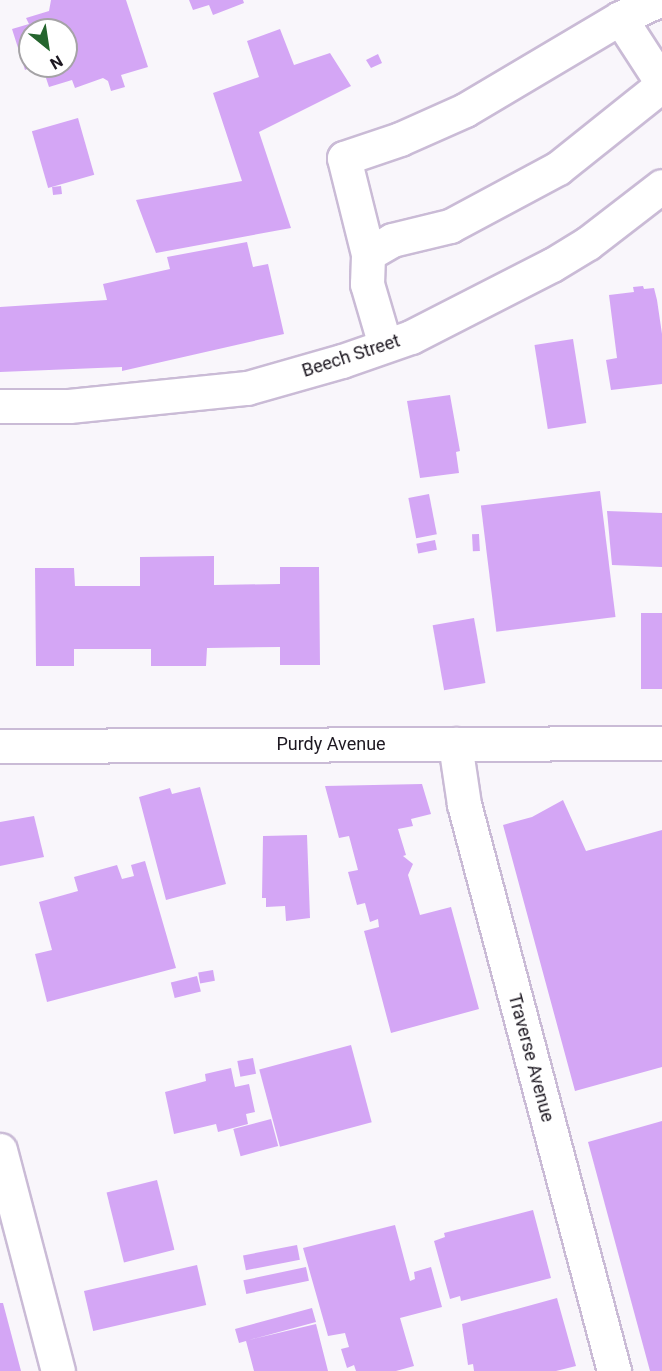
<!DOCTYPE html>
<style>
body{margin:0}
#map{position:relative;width:662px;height:1371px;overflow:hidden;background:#f9f6fb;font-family:Roboto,sans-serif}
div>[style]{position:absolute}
.building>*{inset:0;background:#d4a6f5;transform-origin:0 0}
.roads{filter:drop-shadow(2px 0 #cabbd6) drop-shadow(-2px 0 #cabbd6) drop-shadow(0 2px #cabbd6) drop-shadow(0 -2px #cabbd6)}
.minor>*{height:33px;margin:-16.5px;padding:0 16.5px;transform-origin:16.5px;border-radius:16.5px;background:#fff}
span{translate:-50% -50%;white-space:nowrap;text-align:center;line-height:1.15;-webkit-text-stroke:4.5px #fff;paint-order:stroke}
.street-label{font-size:18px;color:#1d1821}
.north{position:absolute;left:18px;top:18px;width:60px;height:60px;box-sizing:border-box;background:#fff;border:2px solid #a5a3a6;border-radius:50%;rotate:150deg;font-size:16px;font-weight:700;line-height:24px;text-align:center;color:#1d1821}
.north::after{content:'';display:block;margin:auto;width:21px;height:27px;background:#25652e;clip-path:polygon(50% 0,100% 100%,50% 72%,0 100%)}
</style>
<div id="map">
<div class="building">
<div style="clip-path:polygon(51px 0,126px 0,148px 67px,121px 75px,125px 87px,111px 91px,108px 81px,103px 78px,75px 88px,72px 80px,49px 87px,42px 66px,66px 66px,66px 30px,30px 30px,30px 66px,34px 66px,25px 70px,12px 29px,29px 24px,26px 18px,49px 11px)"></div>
<div style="clip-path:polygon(189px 0,243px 0,244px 3px,213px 15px,209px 5px,193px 10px)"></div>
<div style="clip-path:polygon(280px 29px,294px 65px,330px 53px,351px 86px,259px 132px,291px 228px,156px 253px,136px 200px,242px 181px,213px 93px,259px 77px,247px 41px)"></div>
<div style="clip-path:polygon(378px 54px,382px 63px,371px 68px,366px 60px)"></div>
<div style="left:78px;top:118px;width:59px;height:48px;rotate:74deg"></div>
<div style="left:61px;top:186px;width:8px;height:9px;rotate:83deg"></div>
<div style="clip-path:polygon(247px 242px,253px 267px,268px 264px,284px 334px,122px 371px,122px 367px,0 372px,0 307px,107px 300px,103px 284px,170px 269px,167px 257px)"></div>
<div style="clip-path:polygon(643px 286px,644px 289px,654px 288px,657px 300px,662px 334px,662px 384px,611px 390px,606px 360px,617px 358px,609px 295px,634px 292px,633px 287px)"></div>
<div style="left:573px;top:339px;width:85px;height:39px;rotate:81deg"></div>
<div style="clip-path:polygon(450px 395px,460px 451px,456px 452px,459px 473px,420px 478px,407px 401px)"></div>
<div style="left:600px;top:491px;width:127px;height:120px;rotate:83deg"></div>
<div style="left:429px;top:494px;width:41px;height:21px;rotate:79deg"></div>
<div style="clip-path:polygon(607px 511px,662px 513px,662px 567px,612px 565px)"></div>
<div style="left:479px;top:534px;width:17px;height:7px;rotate:87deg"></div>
<div style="left:435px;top:540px;width:10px;height:19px;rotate:79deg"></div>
<div style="clip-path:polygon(214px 556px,214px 585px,280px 584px,280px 567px,319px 567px,320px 665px,280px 665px,280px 647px,207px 648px,206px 666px,151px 666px,151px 649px,74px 649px,74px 666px,36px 666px,35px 568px,74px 568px,75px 586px,140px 586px,140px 557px)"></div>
<div style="left:641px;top:613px;width:21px;height:76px"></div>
<div style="left:474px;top:618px;width:66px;height:42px;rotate:80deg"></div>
<div style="clip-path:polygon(422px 784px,431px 814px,411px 819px,413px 826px,398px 829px,406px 855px,403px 856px,413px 864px,408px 875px,420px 915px,451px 907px,479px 1009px,391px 1033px,364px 931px,379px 927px,378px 919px,370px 922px,365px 903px,357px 905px,348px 872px,358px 870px,349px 836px,339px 838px,325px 786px)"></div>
<div style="clip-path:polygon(200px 787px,226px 884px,166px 900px,139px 797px,170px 788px,172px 794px)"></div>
<div style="clip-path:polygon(563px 800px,586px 851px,662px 830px,662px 1067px,575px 1091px,503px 825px,532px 817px)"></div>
<div style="clip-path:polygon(34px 816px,44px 857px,0 866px,0 822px)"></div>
<div style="clip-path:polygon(307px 835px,310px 918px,286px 921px,285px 906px,266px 907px,266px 898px,262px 898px,263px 836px)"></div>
<div style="clip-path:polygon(145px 861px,176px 968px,47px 1002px,35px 954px,52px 950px,39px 902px,78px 891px,74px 877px,117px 865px,122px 879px,134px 876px,131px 865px)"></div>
<div style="left:213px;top:970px;width:11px;height:15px;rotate:80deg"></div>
<div style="left:197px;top:976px;width:16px;height:27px;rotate:76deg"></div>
<div style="left:351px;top:1045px;width:80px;height:95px;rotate:75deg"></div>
<div style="left:253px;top:1058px;width:16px;height:16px;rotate:79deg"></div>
<div style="clip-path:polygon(231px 1068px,235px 1087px,249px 1084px,255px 1112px,246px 1114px,248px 1124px,218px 1132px,216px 1124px,174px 1134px,165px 1092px,206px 1081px,205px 1074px)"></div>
<div style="left:271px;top:1119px;width:28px;height:39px;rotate:75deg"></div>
<div style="clip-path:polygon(662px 1121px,662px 1371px,650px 1371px,588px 1142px)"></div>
<div style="left:157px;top:1180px;width:72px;height:52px;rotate:76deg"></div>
<div style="clip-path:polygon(533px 1210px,551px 1278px,461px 1301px,460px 1296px,450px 1299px,434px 1241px,445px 1237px,444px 1233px)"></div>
<div style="clip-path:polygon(395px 1225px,410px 1281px,415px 1279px,414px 1272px,431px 1267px,442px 1307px,400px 1318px,414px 1366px,396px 1371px,356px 1371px,354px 1365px,347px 1368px,341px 1349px,349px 1347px,345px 1333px,328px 1336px,303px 1248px)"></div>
<div style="left:297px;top:1245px;width:15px;height:55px;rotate:79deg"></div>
<div style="left:197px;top:1265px;width:41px;height:116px;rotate:77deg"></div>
<div style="left:306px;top:1267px;width:14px;height:64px;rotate:78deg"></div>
<div style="clip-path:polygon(557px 1298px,576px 1366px,556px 1371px,474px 1371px,473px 1364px,468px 1365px,462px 1324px)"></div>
<div style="clip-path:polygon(0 1303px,3px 1303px,21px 1371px,0 1371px)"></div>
<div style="clip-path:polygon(312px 1308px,316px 1322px,249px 1340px,316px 1324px,328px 1371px,254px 1371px,246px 1341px,239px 1343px,235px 1329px)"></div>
</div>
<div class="roads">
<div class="minor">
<div style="left:620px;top:18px;width:43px;rotate:-24.8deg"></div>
<div style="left:368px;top:254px;width:28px;rotate:-30deg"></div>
<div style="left:392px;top:240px;width:60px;rotate:-13.6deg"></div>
<div style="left:450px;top:226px;width:123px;rotate:-28.2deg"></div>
<div style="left:558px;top:168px;width:133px;rotate:-38.6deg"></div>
<div style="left:385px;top:345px;width:64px;rotate:-106.4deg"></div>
<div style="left:367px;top:284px;width:30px;rotate:-88deg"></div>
<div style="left:368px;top:254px;width:99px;rotate:-104deg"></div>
<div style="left:344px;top:158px;width:59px;rotate:-18.7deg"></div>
<div style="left:400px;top:139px;width:71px;rotate:-24deg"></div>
<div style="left:465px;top:110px;width:180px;rotate:-30.7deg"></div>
<div style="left:620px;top:18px;width:77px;rotate:57.1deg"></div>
<div style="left:0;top:406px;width:69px"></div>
<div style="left:69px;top:406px;width:179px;rotate:-5.8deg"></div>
<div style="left:247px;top:388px;width:99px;rotate:-15.9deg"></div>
<div style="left:342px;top:361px;width:73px;rotate:-19.2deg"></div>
<div style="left:411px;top:337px;width:158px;rotate:-27.1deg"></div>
<div style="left:552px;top:265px;width:42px;rotate:-31.4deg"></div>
<div style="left:588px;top:243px;width:93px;rotate:-37.6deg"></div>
<div style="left:455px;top:744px;width:61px;rotate:81.5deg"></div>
<div style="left:464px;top:804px;width:587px;rotate:75.18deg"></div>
<div style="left:0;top:746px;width:662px;rotate:-0.26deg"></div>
<div style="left:0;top:1150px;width:228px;rotate:75.3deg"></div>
</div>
</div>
<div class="street-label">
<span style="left:351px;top:356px;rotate:-18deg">Beech Street</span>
<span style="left:331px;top:744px">Purdy Avenue</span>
<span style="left:531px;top:1058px;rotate:75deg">Traverse Avenue</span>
</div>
<div class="north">N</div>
</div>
